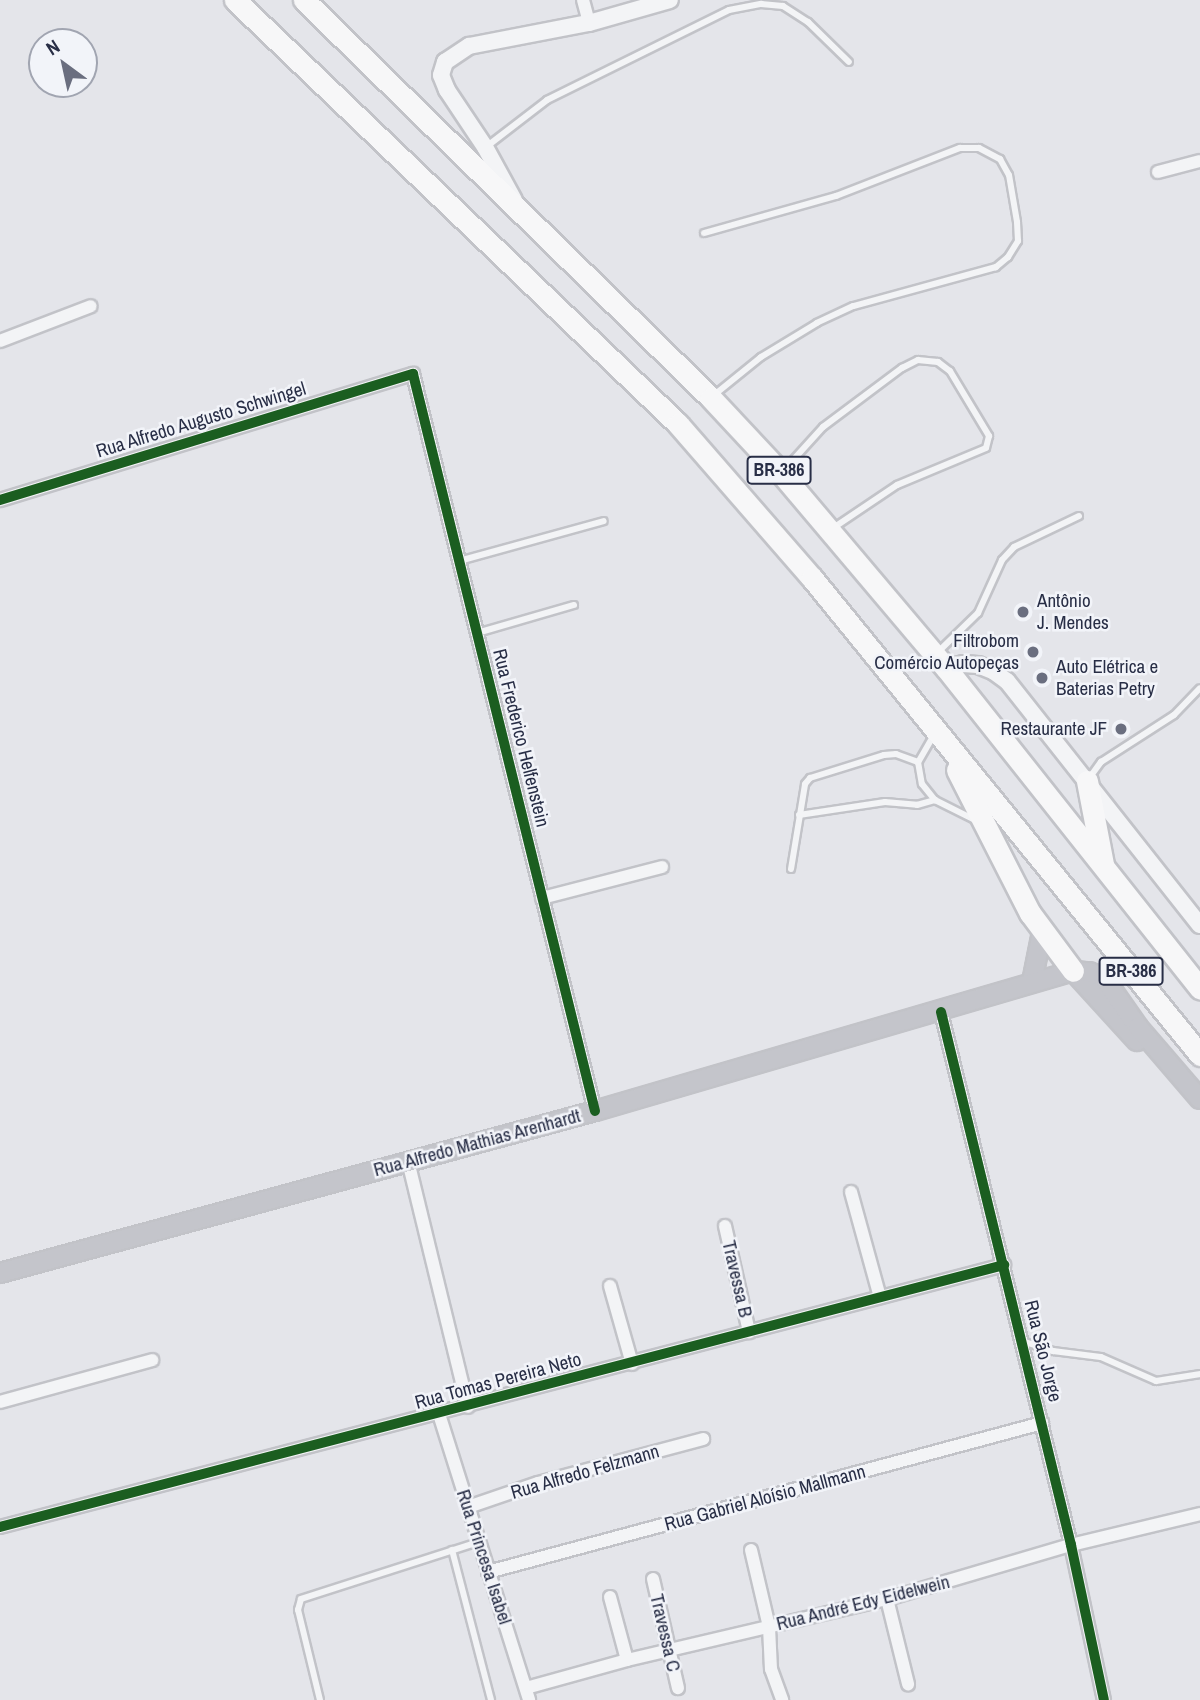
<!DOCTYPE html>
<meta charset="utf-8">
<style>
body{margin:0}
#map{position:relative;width:1200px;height:1700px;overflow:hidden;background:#e4e5ea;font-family:"Archivo Narrow",sans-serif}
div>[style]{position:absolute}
.roads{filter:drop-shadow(2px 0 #c2c3c8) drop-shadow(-2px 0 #c2c3c8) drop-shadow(0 2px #c2c3c8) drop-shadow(0 -2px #c2c3c8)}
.service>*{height:6px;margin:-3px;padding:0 3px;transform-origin:3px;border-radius:3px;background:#f3f4f6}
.minor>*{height:12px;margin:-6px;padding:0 6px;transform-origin:6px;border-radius:6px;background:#f3f4f6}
.tertiary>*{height:16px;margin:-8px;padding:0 8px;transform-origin:8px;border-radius:8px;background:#f3f4f6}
.secondary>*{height:18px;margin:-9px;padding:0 9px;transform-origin:9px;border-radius:9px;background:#c4c5cb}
.trunk>*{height:21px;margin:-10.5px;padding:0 10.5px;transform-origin:10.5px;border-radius:10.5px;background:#f7f7f8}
.cycleway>*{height:10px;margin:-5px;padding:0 5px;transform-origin:5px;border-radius:5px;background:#1b5e20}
.dots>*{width:19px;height:19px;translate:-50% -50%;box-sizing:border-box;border:4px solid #f2f4f9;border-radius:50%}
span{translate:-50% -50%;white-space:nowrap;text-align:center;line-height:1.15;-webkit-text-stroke:5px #f2f4f9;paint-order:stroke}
.shield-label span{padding:2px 5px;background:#f2f4f9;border:2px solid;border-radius:5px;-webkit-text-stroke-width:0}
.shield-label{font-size:18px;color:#282e46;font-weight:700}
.street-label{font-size:19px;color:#282e46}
.poi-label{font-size:19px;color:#282e46}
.left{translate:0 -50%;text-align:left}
.right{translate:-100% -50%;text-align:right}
.north{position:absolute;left:28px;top:28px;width:70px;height:70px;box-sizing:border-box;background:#f2f4f9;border:2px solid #a1a5b1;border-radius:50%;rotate:327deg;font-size:19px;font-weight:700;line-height:28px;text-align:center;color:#282e46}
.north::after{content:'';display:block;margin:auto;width:24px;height:32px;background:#6a6e7f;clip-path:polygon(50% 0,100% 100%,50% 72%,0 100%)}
</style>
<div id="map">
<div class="roads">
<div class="service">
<div style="left:486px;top:147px;width:77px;rotate:-37.6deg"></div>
<div style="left:547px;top:100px;width:203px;rotate:-26.3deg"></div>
<div style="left:729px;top:10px;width:33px;rotate:-11deg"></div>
<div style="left:761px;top:4px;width:22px;rotate:5deg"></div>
<div style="left:783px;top:6px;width:30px;rotate:33deg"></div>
<div style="left:808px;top:22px;width:57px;rotate:44.3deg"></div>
<div style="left:704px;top:233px;width:137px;rotate:-15.7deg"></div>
<div style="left:836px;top:196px;width:133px;rotate:-21.2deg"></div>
<div style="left:960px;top:148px;width:19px"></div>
<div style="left:979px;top:148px;width:24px;rotate:28deg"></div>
<div style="left:1000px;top:159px;width:18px;rotate:61deg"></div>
<div style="left:1009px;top:175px;width:48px;rotate:80.3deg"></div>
<div style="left:1017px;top:222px;width:19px;rotate:87deg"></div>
<div style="left:1018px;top:241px;width:19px;rotate:122deg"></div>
<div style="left:1008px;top:257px;width:16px;rotate:140deg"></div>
<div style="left:996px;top:267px;width:148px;rotate:164.7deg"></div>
<div style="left:853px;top:306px;width:40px;rotate:155deg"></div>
<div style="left:817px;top:323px;width:66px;rotate:148.7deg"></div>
<div style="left:761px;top:357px;width:60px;rotate:141deg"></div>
<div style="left:784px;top:470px;width:58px;rotate:-47.8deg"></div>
<div style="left:823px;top:427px;width:99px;rotate:-36.8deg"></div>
<div style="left:902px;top:368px;width:18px;rotate:-27deg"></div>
<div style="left:918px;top:360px;width:20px;rotate:6deg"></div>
<div style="left:938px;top:362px;width:15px;rotate:37deg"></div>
<div style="left:950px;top:371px;width:76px;rotate:59deg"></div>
<div style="left:989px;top:436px;width:12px;rotate:104deg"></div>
<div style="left:986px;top:448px;width:96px;rotate:157.4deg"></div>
<div style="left:897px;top:485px;width:77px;rotate:146.1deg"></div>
<div style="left:459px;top:561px;width:150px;rotate:-15.4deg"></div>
<div style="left:477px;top:633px;width:101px;rotate:-16.1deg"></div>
<div style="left:938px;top:652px;width:56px;rotate:-44.3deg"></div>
<div style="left:978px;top:613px;width:58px;rotate:-65.6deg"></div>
<div style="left:1002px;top:560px;width:18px;rotate:-47deg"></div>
<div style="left:1014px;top:547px;width:72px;rotate:-25.5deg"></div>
<div style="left:935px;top:733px;width:34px;rotate:120deg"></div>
<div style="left:918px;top:762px;width:22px;rotate:80deg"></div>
<div style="left:922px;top:784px;width:21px;rotate:51deg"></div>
<div style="left:935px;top:800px;width:45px;rotate:26.6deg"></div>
<div style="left:1090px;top:777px;width:19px;rotate:-54deg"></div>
<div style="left:1101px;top:762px;width:87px;rotate:-32.8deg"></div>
<div style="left:1174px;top:715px;width:37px;rotate:-46deg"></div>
<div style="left:799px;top:815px;width:87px;rotate:-8.6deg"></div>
<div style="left:885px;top:802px;width:32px;rotate:5deg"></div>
<div style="left:917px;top:805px;width:19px;rotate:-16deg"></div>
<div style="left:791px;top:869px;width:86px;rotate:-80.6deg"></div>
<div style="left:805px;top:784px;width:8px;rotate:-50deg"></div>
<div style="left:810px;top:778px;width:77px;rotate:-17.3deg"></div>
<div style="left:884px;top:755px;width:12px;rotate:-5deg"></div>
<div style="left:896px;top:754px;width:23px;rotate:20deg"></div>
<div style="left:1022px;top:1341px;width:33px;rotate:18deg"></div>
<div style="left:1053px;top:1351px;width:48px;rotate:7.1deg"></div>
<div style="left:1101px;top:1357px;width:60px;rotate:23.6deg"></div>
<div style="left:1156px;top:1381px;width:45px;rotate:-9deg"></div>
<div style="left:452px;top:1550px;width:155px;rotate:75.4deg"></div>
<div style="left:320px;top:1700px;width:93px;rotate:-103.7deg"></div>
<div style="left:298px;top:1610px;width:11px;rotate:-75deg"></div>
<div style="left:301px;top:1599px;width:187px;rotate:-17.8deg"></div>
</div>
<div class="minor">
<div style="left:583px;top:0;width:24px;rotate:75deg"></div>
<div style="left:1158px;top:172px;width:43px;rotate:-14.7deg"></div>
<div style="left:0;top:341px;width:97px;rotate:-21deg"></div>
<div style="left:0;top:500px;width:432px;rotate:-17deg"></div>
<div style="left:413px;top:374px;width:759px;rotate:76.13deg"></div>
<div style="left:542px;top:898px;width:124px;rotate:-14.5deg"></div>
<div style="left:941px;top:1012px;width:549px;rotate:76.29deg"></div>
<div style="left:1071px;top:1545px;width:158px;rotate:78deg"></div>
<div style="left:408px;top:1161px;width:253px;rotate:76.3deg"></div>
<div style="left:851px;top:1192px;width:109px;rotate:74.6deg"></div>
<div style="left:725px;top:1226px;width:109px;rotate:77.2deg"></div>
<div style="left:610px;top:1286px;width:81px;rotate:74.2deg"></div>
<div style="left:0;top:1402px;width:158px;rotate:-15.4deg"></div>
<div style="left:439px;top:1414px;width:300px;rotate:72.5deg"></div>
<div style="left:468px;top:1507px;width:74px;rotate:-18.9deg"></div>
<div style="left:538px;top:1483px;width:171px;rotate:-14.9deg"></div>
<div style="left:0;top:1527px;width:1038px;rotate:-14.63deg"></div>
<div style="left:751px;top:1550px;width:79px;rotate:76.8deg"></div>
<div style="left:769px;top:1627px;width:42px;rotate:87.3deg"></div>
<div style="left:771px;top:1669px;width:33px;rotate:70deg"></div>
<div style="left:488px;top:1572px;width:574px;rotate:-15.05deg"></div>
<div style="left:653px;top:1579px;width:112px;rotate:77.1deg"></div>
<div style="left:610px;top:1597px;width:65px;rotate:74.9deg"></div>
<div style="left:887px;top:1599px;width:88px;rotate:76.1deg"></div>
<div style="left:526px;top:1688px;width:105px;rotate:-15.5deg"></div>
<div style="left:627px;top:1660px;width:267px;rotate:-13.2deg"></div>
<div style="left:887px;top:1599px;width:192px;rotate:-16.4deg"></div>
<div style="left:1071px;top:1545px;width:133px;rotate:-13.5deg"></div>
</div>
<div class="tertiary">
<div style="left:514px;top:200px;width:60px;rotate:-118.7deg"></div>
<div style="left:485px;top:147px;width:69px;rotate:-123.7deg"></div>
<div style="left:447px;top:90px;width:16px;rotate:-112deg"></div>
<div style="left:441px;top:75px;width:14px;rotate:-73deg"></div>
<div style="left:445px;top:62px;width:29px;rotate:-34deg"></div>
<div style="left:469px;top:46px;width:122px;rotate:-10.9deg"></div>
<div style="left:589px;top:23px;width:84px;rotate:-15.9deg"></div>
<div style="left:946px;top:668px;width:17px;rotate:-13deg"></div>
<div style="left:963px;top:664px;width:15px;rotate:4deg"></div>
<div style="left:978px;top:665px;width:16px;rotate:22deg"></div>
<div style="left:993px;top:671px;width:17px;rotate:36deg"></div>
<div style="left:1007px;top:681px;width:311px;rotate:51.7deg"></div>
</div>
<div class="secondary">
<div style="left:1073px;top:971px;width:95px;rotate:47.6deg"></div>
<div style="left:1032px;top:982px;width:51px;rotate:-78.7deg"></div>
<div style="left:0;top:1273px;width:617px;rotate:-15.23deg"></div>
<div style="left:595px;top:1111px;width:498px;rotate:-16.3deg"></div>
<div style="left:1073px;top:971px;width:16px;rotate:4deg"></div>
<div style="left:1089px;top:972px;width:15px;rotate:20deg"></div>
<div style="left:1103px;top:977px;width:61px;rotate:55deg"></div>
<div style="left:1138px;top:1027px;width:95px;rotate:49.3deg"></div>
</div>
<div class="trunk">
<div style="left:235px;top:0;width:613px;rotate:43.74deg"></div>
<div style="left:678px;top:424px;width:204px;rotate:49deg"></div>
<div style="left:812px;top:578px;width:615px;rotate:50.87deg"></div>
<div style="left:304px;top:0;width:569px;rotate:44.36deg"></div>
<div style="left:711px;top:398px;width:103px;rotate:47deg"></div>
<div style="left:781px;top:473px;width:255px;rotate:49.8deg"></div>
<div style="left:946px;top:668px;width:409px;rotate:51.6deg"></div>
<div style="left:957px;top:770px;width:161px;rotate:63deg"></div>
<div style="left:1030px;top:913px;width:72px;rotate:53.4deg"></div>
<div style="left:1087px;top:781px;width:85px;rotate:79.1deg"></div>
</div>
</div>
<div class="cycleway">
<div style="left:0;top:500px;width:432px;rotate:-17deg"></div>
<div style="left:413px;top:374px;width:759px;rotate:76.13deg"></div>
<div style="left:941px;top:1012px;width:549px;rotate:76.29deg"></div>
<div style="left:1071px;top:1545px;width:158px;rotate:78deg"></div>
<div style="left:0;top:1527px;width:1038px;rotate:-14.63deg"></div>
</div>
<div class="dots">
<div style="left:1023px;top:612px;background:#6a6e7f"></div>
<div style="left:1033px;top:652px;background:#6a6e7f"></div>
<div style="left:1042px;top:678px;background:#6a6e7f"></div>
<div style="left:1121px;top:729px;background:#6a6e7f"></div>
</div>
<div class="shield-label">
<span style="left:779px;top:470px">BR-386</span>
<span style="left:1131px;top:971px">BR-386</span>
</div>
<div class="street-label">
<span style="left:201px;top:420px;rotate:-17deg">Rua Alfredo Augusto Schwingel</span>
<span style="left:521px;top:738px;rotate:76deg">Rua Frederico Helfenstein</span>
<span style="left:477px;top:1143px;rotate:-15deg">Rua Alfredo Mathias Arenhardt</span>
<span style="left:737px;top:1279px;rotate:77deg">Travessa B</span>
<span style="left:1043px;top:1351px;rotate:76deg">Rua São Jorge</span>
<span style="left:498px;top:1381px;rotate:-15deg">Rua Tomas Pereira Neto</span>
<span style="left:585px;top:1472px;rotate:-16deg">Rua Alfredo Felzmann</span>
<span style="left:765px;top:1498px;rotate:-15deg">Rua Gabriel Aloísio Mallmann</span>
<span style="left:484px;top:1557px;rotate:72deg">Rua Princesa Isabel</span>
<span style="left:863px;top:1603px;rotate:-14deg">Rua André Edy Eidelwein</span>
<span style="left:665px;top:1633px;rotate:77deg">Travessa C</span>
</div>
<div class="poi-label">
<span class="left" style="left:1037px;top:612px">Antônio<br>J. Mendes</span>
<span class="right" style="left:1019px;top:652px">Filtrobom<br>Comércio Autopeças</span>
<span class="left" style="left:1056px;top:678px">Auto Elétrica e<br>Baterias Petry</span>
<span class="right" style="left:1107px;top:729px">Restaurante JF</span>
</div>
<div class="north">N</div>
</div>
